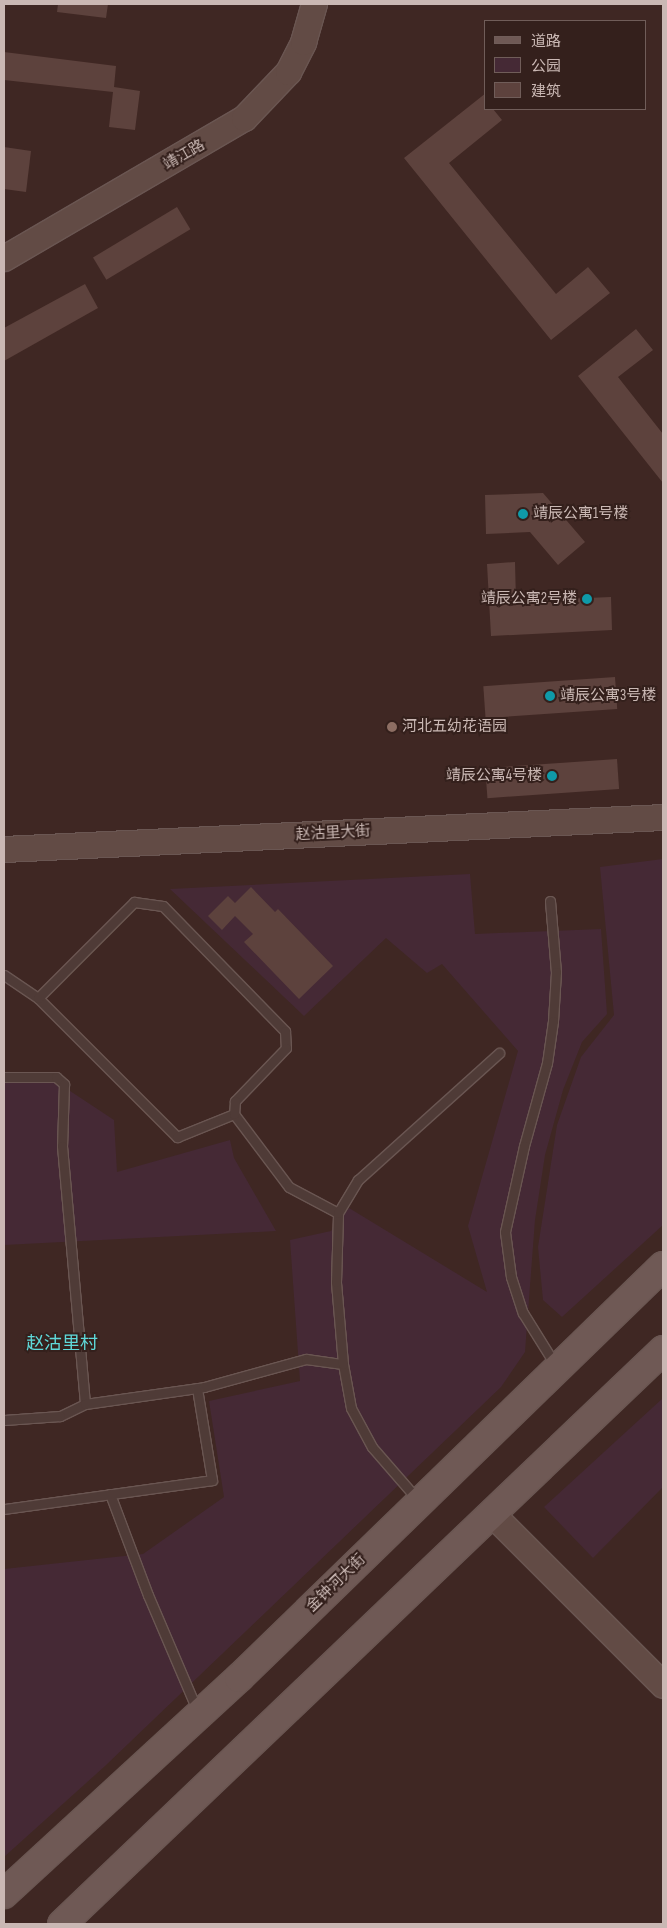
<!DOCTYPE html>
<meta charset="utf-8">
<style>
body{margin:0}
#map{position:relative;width:667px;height:1928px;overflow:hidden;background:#3f2723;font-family:"Sofia Sans Condensed","Noto Sans SC",sans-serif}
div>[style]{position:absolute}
.green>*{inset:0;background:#452935}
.building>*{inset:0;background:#5d423d;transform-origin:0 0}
.roads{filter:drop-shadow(1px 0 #6a5652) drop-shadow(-1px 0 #6a5652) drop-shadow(0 1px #6a5652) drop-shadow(0 -1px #6a5652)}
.lane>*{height:9px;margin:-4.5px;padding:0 4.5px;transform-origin:4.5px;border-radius:4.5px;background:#4f3b37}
.secondary>*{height:25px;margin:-12.5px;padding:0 12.5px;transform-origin:12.5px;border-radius:12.5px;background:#624b45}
.primary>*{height:28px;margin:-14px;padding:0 14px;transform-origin:14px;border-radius:14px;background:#6f5955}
.dots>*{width:14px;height:14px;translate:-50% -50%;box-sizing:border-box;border:2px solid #34201c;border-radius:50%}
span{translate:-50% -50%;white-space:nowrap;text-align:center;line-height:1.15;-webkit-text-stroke:4px #34201c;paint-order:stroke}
.street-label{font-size:15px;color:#cab8b4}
.poi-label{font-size:15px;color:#cab8b4}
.left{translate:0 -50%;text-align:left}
.right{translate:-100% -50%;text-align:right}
.quarter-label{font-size:18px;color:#5fd8d9}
.frame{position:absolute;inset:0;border:5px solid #cab8b4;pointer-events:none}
.legend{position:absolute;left:484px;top:20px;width:162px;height:90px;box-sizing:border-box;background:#34201c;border:1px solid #705d59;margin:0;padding:6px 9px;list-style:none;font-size:15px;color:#cab8b4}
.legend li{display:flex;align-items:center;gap:10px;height:25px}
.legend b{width:25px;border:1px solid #705d59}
</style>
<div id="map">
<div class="green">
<div style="clip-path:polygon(663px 859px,663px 1225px,562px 1317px,543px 1300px,538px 1247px,557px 1125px,581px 1057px,614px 1015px,600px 867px)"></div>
<div style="clip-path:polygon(470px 874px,475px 934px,601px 929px,607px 1014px,582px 1042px,563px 1090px,545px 1155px,535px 1220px,525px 1352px,501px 1387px,105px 1766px,4px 1857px,4px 1569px,143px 1554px,224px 1497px,209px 1401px,300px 1381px,290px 1240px,331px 1231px,349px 1208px,487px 1292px,468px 1226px,518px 1051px,442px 964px,427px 973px,386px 938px,304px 1016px,170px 889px)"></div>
<div style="clip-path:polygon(55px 1081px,114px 1120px,117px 1172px,230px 1140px,234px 1158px,276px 1231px,4px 1245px,4px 1082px)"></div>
<div style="clip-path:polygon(663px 1398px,663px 1487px,593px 1558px,544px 1507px)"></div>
</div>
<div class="building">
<div style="clip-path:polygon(58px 4px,108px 4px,106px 18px,57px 12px)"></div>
<div style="clip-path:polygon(4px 52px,116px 66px,114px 87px,140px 91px,135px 130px,109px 127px,113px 92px,4px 80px)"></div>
<div style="clip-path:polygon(486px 93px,486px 109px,493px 109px,502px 120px,449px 163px,556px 294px,588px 267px,610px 293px,551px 340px,404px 158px)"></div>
<div style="clip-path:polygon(4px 147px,31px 151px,26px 192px,4px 189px)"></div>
<div style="left:177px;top:207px;width:26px;height:98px;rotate:59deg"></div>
<div style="clip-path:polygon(85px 284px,98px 308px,4px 361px,4px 328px)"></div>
<div style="clip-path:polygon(636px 329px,653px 350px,618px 377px,663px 434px,663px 483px,578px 376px)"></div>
<div style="clip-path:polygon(543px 493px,585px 542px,558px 565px,530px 532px,486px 534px,485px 495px)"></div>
<div style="clip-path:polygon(515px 562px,516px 601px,611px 597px,612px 630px,491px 636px,487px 564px)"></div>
<div style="left:615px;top:677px;width:32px;height:132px;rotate:86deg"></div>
<div style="left:617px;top:759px;width:30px;height:132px;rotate:86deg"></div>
<div style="clip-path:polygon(251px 887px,275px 912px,278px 909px,333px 966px,299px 999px,244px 942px,253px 934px,235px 916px,222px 930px,208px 916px,228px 896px,235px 903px)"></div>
</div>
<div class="roads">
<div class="lane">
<div style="left:550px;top:901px;width:71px;rotate:85.2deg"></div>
<div style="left:556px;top:972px;width:49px;rotate:93.5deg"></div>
<div style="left:553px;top:1021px;width:42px;rotate:98.1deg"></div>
<div style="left:547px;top:1063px;width:86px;rotate:105.5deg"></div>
<div style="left:524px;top:1146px;width:88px;rotate:102.5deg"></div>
<div style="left:505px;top:1232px;width:45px;rotate:82.4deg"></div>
<div style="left:511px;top:1277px;width:38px;rotate:72deg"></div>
<div style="left:523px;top:1313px;width:62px;rotate:58.1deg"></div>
<div style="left:4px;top:975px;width:41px;rotate:34.1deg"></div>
<div style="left:38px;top:998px;width:197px;rotate:45deg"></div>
<div style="left:177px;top:1137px;width:61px;rotate:-22deg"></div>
<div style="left:234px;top:1114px;width:91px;rotate:53deg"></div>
<div style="left:289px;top:1187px;width:55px;rotate:28deg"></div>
<div style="left:38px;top:998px;width:136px;rotate:-45deg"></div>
<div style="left:134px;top:902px;width:29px;rotate:8deg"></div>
<div style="left:163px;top:906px;width:175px;rotate:45.7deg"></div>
<div style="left:285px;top:1031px;width:17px;rotate:87deg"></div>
<div style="left:286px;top:1048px;width:74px;rotate:133.9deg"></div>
<div style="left:235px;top:1101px;width:13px;rotate:94deg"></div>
<div style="left:4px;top:1077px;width:52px"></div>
<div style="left:56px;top:1077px;width:11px;rotate:41deg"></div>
<div style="left:64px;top:1084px;width:62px;rotate:91.8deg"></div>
<div style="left:62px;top:1146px;width:259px;rotate:84.9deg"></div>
<div style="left:85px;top:1404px;width:28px;rotate:154deg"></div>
<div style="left:60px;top:1416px;width:56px;rotate:175.9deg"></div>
<div style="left:85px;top:1404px;width:120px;rotate:-8.1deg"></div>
<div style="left:204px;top:1387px;width:106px;rotate:-15.4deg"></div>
<div style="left:306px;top:1359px;width:37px;rotate:8deg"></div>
<div style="left:110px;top:1494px;width:108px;rotate:69.4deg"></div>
<div style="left:148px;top:1595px;width:127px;rotate:66.9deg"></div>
<div style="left:418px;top:1500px;width:70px;rotate:-131deg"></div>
<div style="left:372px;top:1447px;width:44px;rotate:-118.3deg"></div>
<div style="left:351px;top:1408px;width:45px;rotate:-100.3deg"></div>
<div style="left:343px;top:1364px;width:82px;rotate:-94.9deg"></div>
<div style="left:336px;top:1282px;width:69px;rotate:-88.3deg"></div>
<div style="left:338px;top:1213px;width:39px;rotate:-59deg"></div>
<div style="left:358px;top:1180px;width:190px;rotate:-42deg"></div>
<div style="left:4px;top:1509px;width:210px;rotate:-7.9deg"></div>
<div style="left:212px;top:1480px;width:93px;rotate:-99.3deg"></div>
</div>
<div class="secondary">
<div style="left:4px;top:258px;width:278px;rotate:-30.3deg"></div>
<div style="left:244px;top:118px;width:64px;rotate:-46.3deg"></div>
<div style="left:288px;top:72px;width:34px;rotate:-63deg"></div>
<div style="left:303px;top:42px;width:40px;rotate:-74deg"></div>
<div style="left:4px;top:849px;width:660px;rotate:-2.78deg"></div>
<div style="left:491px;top:1513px;width:243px;rotate:45deg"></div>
</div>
<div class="primary">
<div style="left:4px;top:1894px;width:319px;rotate:-42.6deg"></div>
<div style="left:239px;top:1678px;width:591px;rotate:-44.18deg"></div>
<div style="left:62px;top:1924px;width:831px;rotate:-43.68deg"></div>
</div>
</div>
<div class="dots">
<div style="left:523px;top:514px;background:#0f9aa8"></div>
<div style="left:587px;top:599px;background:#0f9aa8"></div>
<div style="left:550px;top:696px;background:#0f9aa8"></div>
<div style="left:392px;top:727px;background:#8d6e63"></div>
<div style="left:552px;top:776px;background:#0f9aa8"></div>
</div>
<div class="street-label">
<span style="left:184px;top:155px;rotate:-30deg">靖江路</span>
<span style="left:333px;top:833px;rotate:-3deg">赵沽里大街</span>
<span style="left:336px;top:1583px;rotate:-44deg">金钟河大街</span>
</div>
<div class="poi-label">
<span class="left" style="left:533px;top:514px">靖辰公寓1号楼</span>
<span class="right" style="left:577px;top:599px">靖辰公寓2号楼</span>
<span class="left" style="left:560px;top:696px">靖辰公寓3号楼</span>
<span class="left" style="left:402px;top:727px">河北五幼花语园</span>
<span class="right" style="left:542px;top:776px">靖辰公寓4号楼</span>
</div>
<div class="quarter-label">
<span style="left:62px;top:1344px">赵沽里村</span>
</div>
<div class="frame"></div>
<ul class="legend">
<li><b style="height:6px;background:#6f5955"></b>道路</li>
<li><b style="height:14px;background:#452935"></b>公园</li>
<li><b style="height:14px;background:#5d423d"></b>建筑</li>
</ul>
</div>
